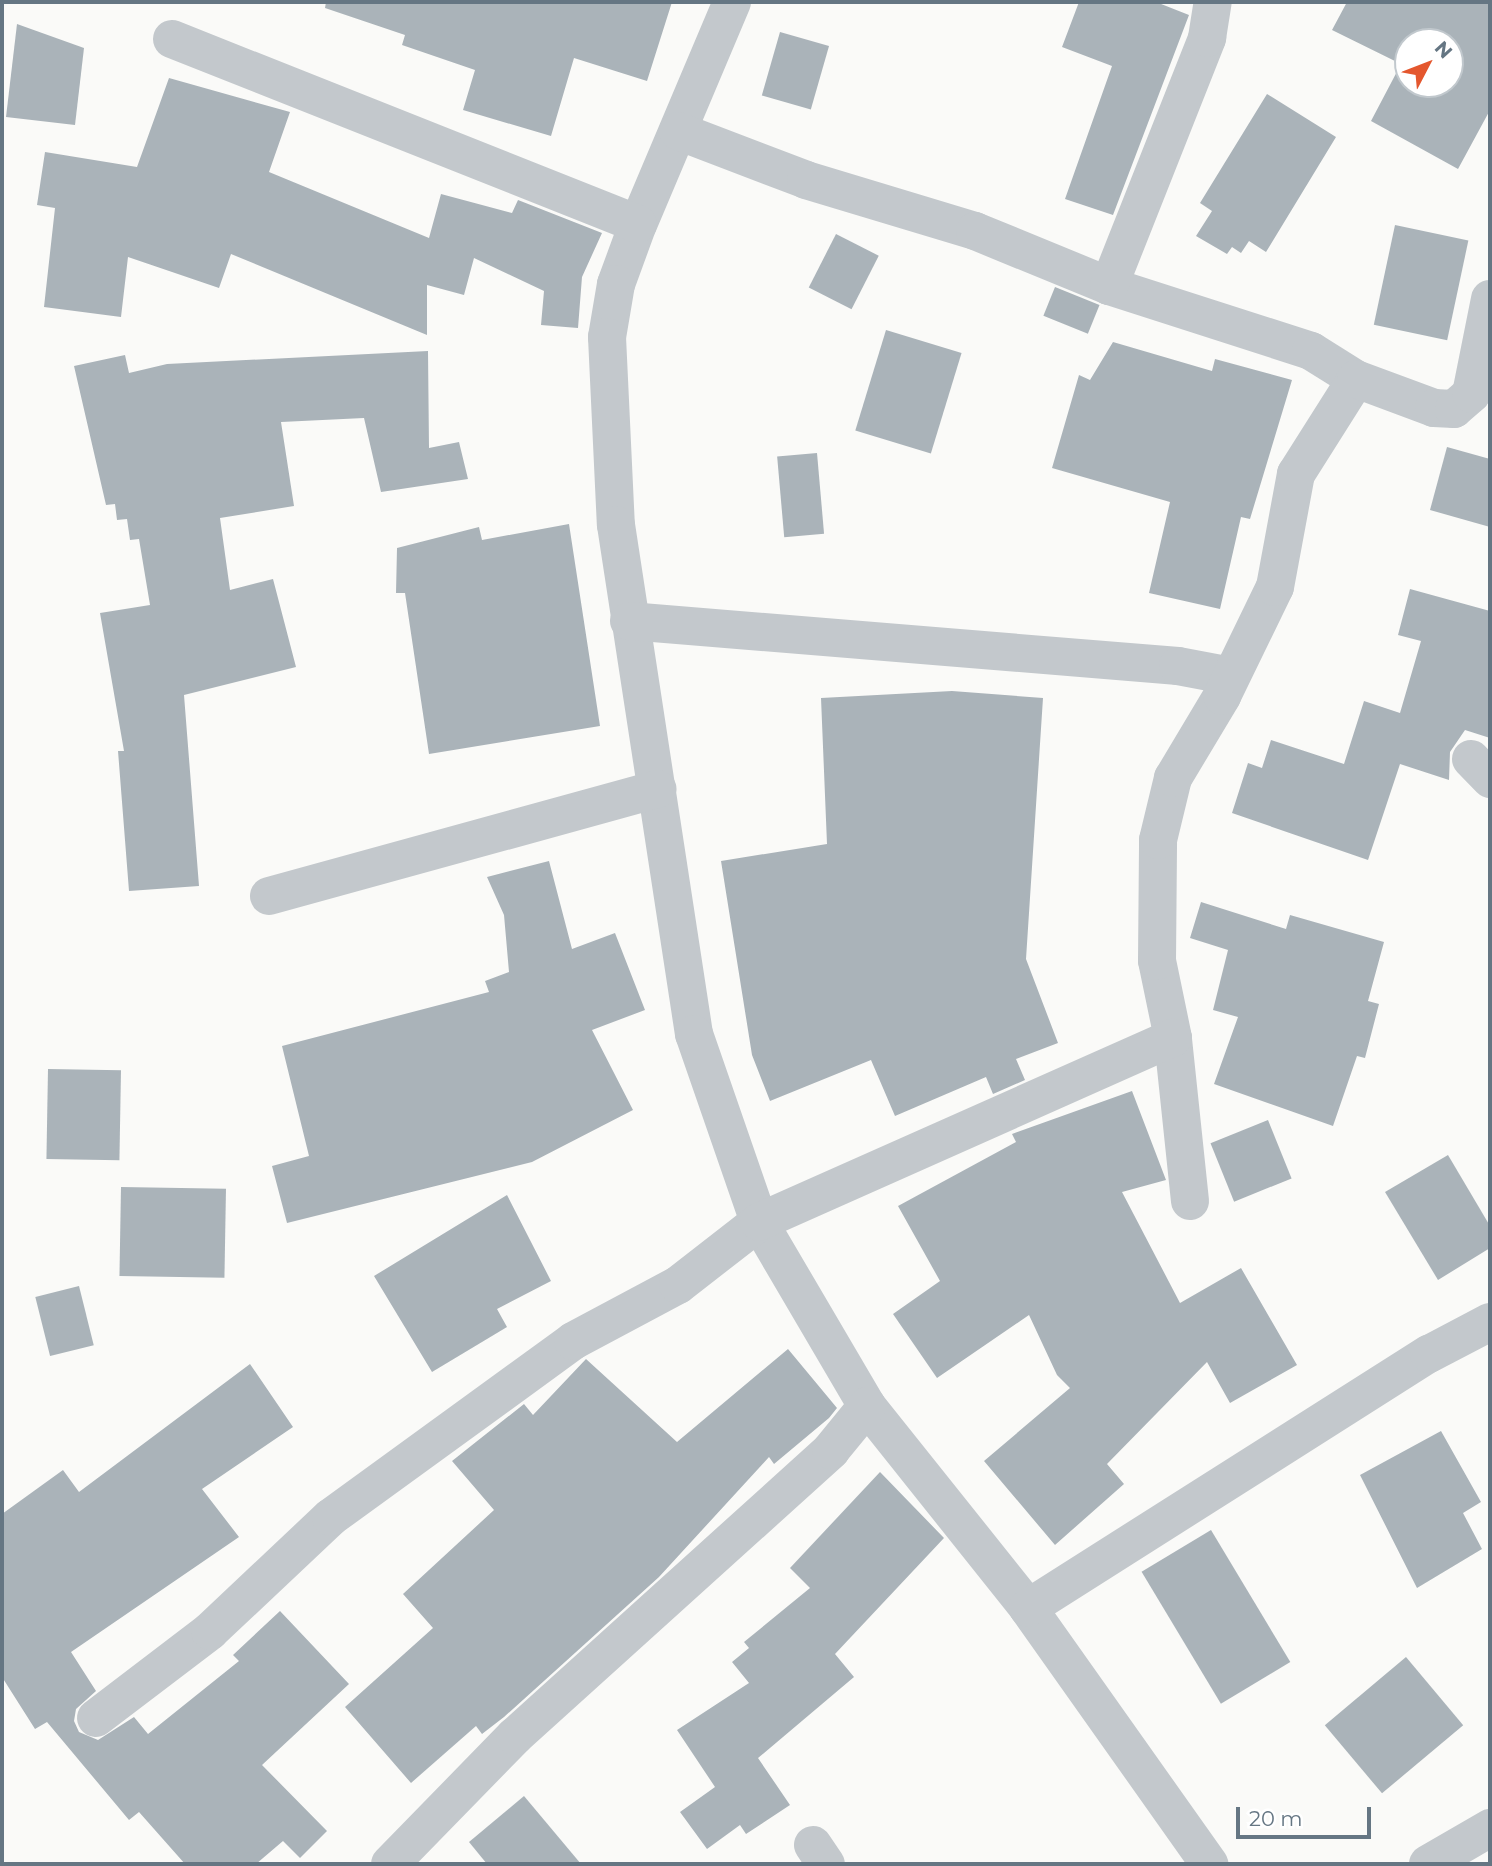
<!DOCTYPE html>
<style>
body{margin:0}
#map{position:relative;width:1492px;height:1866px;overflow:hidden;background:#fafaf8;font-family:Montserrat,sans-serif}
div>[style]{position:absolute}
.building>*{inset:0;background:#aab3b9;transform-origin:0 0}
.minor>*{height:38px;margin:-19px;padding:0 19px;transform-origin:19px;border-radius:19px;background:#c3c8cc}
span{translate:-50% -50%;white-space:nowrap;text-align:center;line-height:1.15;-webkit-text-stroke:7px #fff;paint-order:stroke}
.frame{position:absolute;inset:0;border:4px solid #657683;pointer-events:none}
.north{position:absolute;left:1394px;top:28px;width:70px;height:70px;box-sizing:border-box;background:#fff;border:2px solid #c1c8cd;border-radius:50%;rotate:48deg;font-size:19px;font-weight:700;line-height:28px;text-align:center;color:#657683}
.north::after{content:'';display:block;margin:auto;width:24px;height:32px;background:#e4572e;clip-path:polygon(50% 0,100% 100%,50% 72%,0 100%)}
.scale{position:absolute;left:1236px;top:1807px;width:135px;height:32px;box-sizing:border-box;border:4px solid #657683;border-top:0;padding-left:9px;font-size:21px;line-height:24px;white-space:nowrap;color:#657683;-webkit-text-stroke:5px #fff;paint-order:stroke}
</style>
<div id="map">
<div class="building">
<div style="clip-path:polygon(326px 2px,672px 2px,647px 81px,574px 58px,551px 136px,463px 110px,475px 70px,402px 45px,405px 35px,325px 8px)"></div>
<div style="clip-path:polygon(1079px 2px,1156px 2px,1189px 15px,1113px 215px,1065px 199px,1112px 66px,1062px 47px)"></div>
<div style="clip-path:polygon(evenodd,1347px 2px,1490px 2px,1490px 110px,1458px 169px,1371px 121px,1401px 64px,1332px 30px,1347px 2px,1408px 42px,1450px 42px,1450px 84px,1408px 84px,1408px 42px)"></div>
<div style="clip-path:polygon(17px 24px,84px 48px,75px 125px,6px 117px)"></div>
<div style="left:780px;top:32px;width:51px;height:66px;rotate:16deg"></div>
<div style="clip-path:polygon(169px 78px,290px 112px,269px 172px,429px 238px,441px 194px,512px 213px,518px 200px,602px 233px,582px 277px,578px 328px,541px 325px,544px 291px,474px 258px,464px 295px,427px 285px,427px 335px,231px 254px,219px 288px,128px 257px,121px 317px,44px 307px,55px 208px,37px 205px,45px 152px,137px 167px)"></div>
<div style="clip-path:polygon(1267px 94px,1336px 137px,1266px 252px,1249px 241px,1241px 253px,1232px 247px,1227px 254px,1196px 236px,1212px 211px,1200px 203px)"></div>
<div style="left:1395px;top:225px;width:75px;height:102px;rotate:12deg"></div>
<div style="left:836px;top:234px;width:48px;height:60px;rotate:27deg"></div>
<div style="left:1055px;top:287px;width:48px;height:31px;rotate:22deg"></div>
<div style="left:886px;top:330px;width:79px;height:105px;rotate:17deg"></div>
<div style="clip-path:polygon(1113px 342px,1212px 371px,1215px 359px,1292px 380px,1250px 519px,1241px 517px,1220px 609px,1149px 593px,1170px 502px,1052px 468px,1079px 375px,1090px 380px)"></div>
<div style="clip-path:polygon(428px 351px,429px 448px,459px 442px,468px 479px,381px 492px,364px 418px,281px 422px,294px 506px,220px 518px,230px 590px,273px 579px,296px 667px,184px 695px,199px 886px,129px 891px,118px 751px,124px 751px,100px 613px,150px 605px,139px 539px,130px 540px,127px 519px,117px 520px,115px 504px,106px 505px,74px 366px,125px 355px,129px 373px,167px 364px)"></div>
<div style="clip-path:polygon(1447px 447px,1490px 459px,1490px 527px,1430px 510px)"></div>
<div style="left:817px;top:453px;width:81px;height:40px;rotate:85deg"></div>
<div style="clip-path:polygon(569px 524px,600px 726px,429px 754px,405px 593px,396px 593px,397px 548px,479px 527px,482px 540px)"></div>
<div style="clip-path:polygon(1410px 589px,1490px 611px,1490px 738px,1465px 730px,1450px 752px,1449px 780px,1400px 764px,1368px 860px,1232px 813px,1248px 763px,1262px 768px,1271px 740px,1344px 764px,1364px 701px,1400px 713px,1421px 641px,1398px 635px)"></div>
<div style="clip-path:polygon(952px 691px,1043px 698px,1026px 959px,1058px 1043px,1016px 1059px,1025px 1080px,993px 1094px,986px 1077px,895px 1116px,871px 1060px,770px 1101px,752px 1055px,721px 861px,827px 844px,821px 698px)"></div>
<div style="clip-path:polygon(549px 861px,572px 949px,615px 933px,645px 1010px,592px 1030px,633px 1110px,532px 1162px,287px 1223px,272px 1166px,309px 1156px,282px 1046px,489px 992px,485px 981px,509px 972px,504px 915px,487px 877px)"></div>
<div style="clip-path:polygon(1201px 902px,1286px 929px,1290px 915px,1384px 942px,1368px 1001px,1379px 1004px,1365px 1058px,1357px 1056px,1333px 1126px,1214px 1084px,1238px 1017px,1213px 1010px,1228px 950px,1190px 938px)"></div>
<div style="left:48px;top:1069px;width:73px;height:90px;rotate:1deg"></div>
<div style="clip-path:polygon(1132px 1091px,1166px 1180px,1122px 1192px,1180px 1303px,1241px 1268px,1297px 1365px,1230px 1403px,1207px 1362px,1107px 1464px,1124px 1484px,1055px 1545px,984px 1461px,1070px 1388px,1057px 1375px,1029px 1315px,937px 1378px,893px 1314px,940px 1281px,898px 1206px,1016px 1142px,1012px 1134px)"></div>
<div style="left:1268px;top:1120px;width:63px;height:62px;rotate:68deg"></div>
<div style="clip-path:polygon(1448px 1155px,1490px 1226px,1490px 1248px,1438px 1280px,1385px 1192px)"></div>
<div style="left:121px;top:1187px;width:105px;height:89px;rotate:1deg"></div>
<div style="clip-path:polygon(507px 1195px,551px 1281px,497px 1309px,507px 1327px,432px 1372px,374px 1276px)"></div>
<div style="left:79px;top:1286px;width:61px;height:45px;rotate:76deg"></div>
<div style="clip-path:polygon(788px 1349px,837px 1408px,829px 1418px,774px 1464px,769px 1457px,659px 1577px,504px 1717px,482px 1734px,476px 1726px,411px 1783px,345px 1707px,433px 1628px,403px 1594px,494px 1510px,452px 1461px,524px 1404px,533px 1415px,586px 1359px,677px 1442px)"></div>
<div style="clip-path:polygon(250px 1364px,293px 1427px,202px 1489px,239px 1537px,71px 1652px,96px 1691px,76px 1709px,74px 1721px,79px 1732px,98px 1740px,134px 1717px,148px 1734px,239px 1661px,233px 1655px,280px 1611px,349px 1684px,262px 1765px,327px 1831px,300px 1858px,283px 1841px,256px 1864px,185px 1864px,139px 1812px,129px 1820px,47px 1722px,35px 1729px,2px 1677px,2px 1514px,63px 1470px,79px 1492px)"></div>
<div style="clip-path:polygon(1441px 1431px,1481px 1502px,1463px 1513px,1482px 1549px,1417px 1588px,1360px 1475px)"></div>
<div style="clip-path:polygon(880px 1472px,944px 1538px,835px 1654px,854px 1677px,758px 1758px,790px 1805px,746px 1834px,740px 1825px,707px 1849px,680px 1812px,715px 1787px,677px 1730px,749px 1683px,732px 1662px,749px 1648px,744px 1642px,810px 1588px,790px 1568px)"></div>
<div style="left:1211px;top:1530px;width:154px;height:81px;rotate:59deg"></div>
<div style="left:1406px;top:1657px;width:89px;height:106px;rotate:50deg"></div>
<div style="clip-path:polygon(524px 1796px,581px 1864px,487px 1864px,469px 1842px)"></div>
</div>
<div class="minor">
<div style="left:732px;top:2px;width:241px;rotate:112.9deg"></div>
<div style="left:638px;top:224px;width:64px;rotate:110.1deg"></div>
<div style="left:616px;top:284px;width:54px;rotate:99.6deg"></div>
<div style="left:607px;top:337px;width:188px;rotate:87.3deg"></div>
<div style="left:616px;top:525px;width:515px;rotate:81.29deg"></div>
<div style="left:694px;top:1034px;width:199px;rotate:70.9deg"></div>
<div style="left:759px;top:1222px;width:213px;rotate:59.6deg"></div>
<div style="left:867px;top:1406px;width:258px;rotate:51.4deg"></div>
<div style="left:1028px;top:1608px;width:314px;rotate:54.7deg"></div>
<div style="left:172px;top:39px;width:501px;rotate:21.65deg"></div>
<div style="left:678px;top:131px;width:137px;rotate:20.9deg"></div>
<div style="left:806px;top:180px;width:177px;rotate:16.8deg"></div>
<div style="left:975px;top:231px;width:145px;rotate:22.3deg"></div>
<div style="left:1109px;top:286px;width:212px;rotate:17.8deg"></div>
<div style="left:1311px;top:351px;width:53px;rotate:31.9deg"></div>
<div style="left:1109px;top:286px;width:267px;rotate:-68.4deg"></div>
<div style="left:1207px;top:38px;width:36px;rotate:-81deg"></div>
<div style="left:629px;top:621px;width:551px;rotate:4.69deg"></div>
<div style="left:1178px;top:666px;width:54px;rotate:10.7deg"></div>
<div style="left:1471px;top:759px;width:28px;rotate:46deg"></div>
<div style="left:269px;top:896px;width:403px;rotate:-15.4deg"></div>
<div style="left:1190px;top:1201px;width:164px;rotate:-96deg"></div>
<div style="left:1173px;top:1038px;width:79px;rotate:-101.7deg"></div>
<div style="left:1157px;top:961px;width:121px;rotate:-89.5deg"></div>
<div style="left:1158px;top:840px;width:64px;rotate:-76.4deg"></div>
<div style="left:1173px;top:778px;width:96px;rotate:-59.1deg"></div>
<div style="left:1222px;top:696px;width:121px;rotate:-64.1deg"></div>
<div style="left:1275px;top:587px;width:115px;rotate:-79.5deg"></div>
<div style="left:1296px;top:474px;width:112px;rotate:-57.7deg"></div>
<div style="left:1356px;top:379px;width:83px;rotate:20.4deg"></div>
<div style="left:1434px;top:408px;width:20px;rotate:3deg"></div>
<div style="left:1454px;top:409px;width:23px;rotate:-41deg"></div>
<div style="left:1471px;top:394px;width:97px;rotate:-78.7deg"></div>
<div style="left:1028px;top:1608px;width:475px;rotate:-32.4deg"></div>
<div style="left:1429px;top:1354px;width:69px;rotate:-27.7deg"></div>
<div style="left:96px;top:1718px;width:143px;rotate:-37.3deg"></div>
<div style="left:210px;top:1631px;width:166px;rotate:-43.3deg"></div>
<div style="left:331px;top:1517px;width:299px;rotate:-36deg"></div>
<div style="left:573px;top:1341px;width:119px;rotate:-28.1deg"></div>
<div style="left:678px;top:1285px;width:103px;rotate:-37.9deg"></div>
<div style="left:759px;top:1222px;width:453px;rotate:-24deg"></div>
<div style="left:813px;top:1845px;width:23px;rotate:56deg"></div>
<div style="left:390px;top:1864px;width:179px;rotate:-45.7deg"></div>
<div style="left:515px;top:1736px;width:426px;rotate:-42.1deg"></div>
<div style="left:831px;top:1450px;width:57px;rotate:-50.7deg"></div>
<div style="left:1428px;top:1864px;width:72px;rotate:-30.1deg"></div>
</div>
<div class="frame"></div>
<div class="north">N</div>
<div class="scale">20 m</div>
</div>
